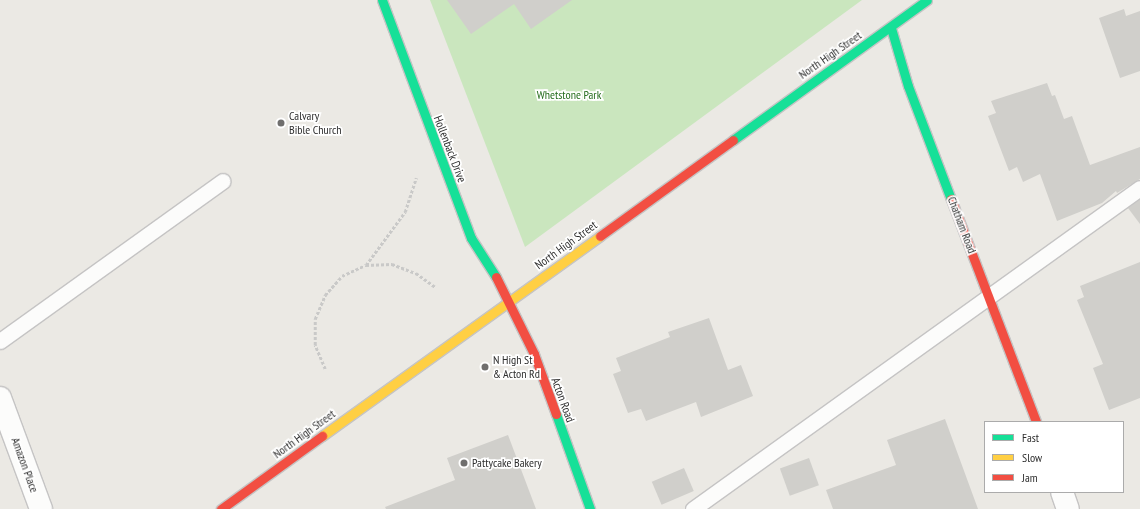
<!DOCTYPE html>
<style>
body{margin:0}
#map{position:relative;width:1140px;height:509px;overflow:hidden;background:#ebe9e4;font-family:"PT Sans Narrow",sans-serif}
div>[style]{position:absolute}
.green>*{inset:0;background:#cae6be}
.building>*{inset:0;background:#d0cfcb;transform-origin:0 0}
.path>*{height:2.5px;margin-top:-1.25px;transform-origin:0;background:repeating-linear-gradient(90deg,#c9c9c8 0 3px,transparent 0 5px)}
.roads{filter:drop-shadow(1px 0 #c5c4c4) drop-shadow(-1px 0 #c5c4c4) drop-shadow(0 1px #c5c4c4) drop-shadow(0 -1px #c5c4c4)}
.lane>*{height:15px;margin:-7.5px;padding:0 7.5px;transform-origin:7.5px;border-radius:7.5px;background:#fcfcfb}
.street>*{height:22px;margin:-11px;padding:0 11px;transform-origin:11px;border-radius:11px;background:#fcfcfb}
.fast>*{height:9px;margin:-4.5px;padding:0 4.5px;transform-origin:4.5px;border-radius:4.5px;background:#16e098}
.slow>*{height:9px;margin:-4.5px;padding:0 4.5px;transform-origin:4.5px;border-radius:4.5px;background:#ffcf43}
.jam>*{height:9px;margin:-4.5px;padding:0 4.5px;transform-origin:4.5px;border-radius:4.5px;background:#f24e42}
.dots>*{width:11px;height:11px;translate:-50% -50%;box-sizing:border-box;border:2px solid #fff;border-radius:50%}
span{translate:-50% -50%;white-space:nowrap;text-align:center;line-height:1.15;-webkit-text-stroke:3.5px #fff;paint-order:stroke}
.street-label{font-size:12px;color:#2e2e2e}
.park-label{font-size:12px;color:#246c1c}
.poi-label{font-size:12px;color:#2e2e2e}
.left{translate:0 -50%;text-align:left}
.legend{position:absolute;left:984px;top:421px;width:140px;height:72px;box-sizing:border-box;background:#fff;border:1px solid #ababab;margin:0;padding:5px 7px;list-style:none;font-size:12px;color:#2e2e2e}
.legend li{display:flex;align-items:center;gap:8px;height:20px}
.legend b{width:20px;border:1px solid #ababab}
</style>
<div id="map">
<div class="green">
<div style="clip-path:polygon(430px 0,862px 0,525px 247px)"></div>
</div>
<div class="building">
<div style="clip-path:polygon(447px 0,572px 0,531px 29px,514px 4px,471px 34px)"></div>
<div style="clip-path:polygon(1124px 9px,1126px 16px,1140px 11px,1140px 71px,1120px 78px,1099px 18px)"></div>
<div style="clip-path:polygon(1047px 83px,1052px 96px,1055px 95px,1064px 119px,1072px 116px,1090px 165px,1140px 147px,1140px 179px,1117px 193px,1116px 191px,1102px 203px,1057px 221px,1040px 174px,1023px 182px,1017px 167px,1009px 171px,988px 116px,996px 113px,991px 101px)"></div>
<div style="clip-path:polygon(1140px 199px,1140px 224px,1128px 208px)"></div>
<div style="clip-path:polygon(1140px 262px,1140px 398px,1109px 410px,1093px 368px,1103px 364px,1077px 300px,1084px 297px,1080px 286px)"></div>
<div style="clip-path:polygon(709px 318px,728px 370px,741px 365px,753px 396px,701px 417px,696px 402px,646px 421px,641px 409px,628px 413px,613px 374px,621px 371px,616px 358px,670px 337px,668px 332px)"></div>
<div style="clip-path:polygon(945px 419px,978px 509px,833px 509px,826px 490px,896px 465px,887px 440px)"></div>
<div style="clip-path:polygon(508px 435px,536px 509px,386px 509px,385px 507px,455px 480px,447px 458px)"></div>
<div style="left:809px;top:458px;width:29px;height:31px;rotate:70deg"></div>
<div style="left:684px;top:468px;width:25px;height:35px;rotate:67deg"></div>
</div>
<div class="path">
<div style="left:366px;top:265px;width:66px;rotate:-53.7deg"></div>
<div style="left:405px;top:212px;width:36px;rotate:-72deg"></div>
<div style="left:325px;top:369px;width:26px;rotate:-113deg"></div>
<div style="left:315px;top:345px;width:26px;rotate:-90deg"></div>
<div style="left:315px;top:319px;width:26px;rotate:-67deg"></div>
<div style="left:325px;top:295px;width:25px;rotate:-48deg"></div>
<div style="left:342px;top:276px;width:26px;rotate:-25deg"></div>
<div style="left:366px;top:265px;width:26px;rotate:-2deg"></div>
<div style="left:392px;top:264px;width:26px;rotate:21deg"></div>
<div style="left:416px;top:273px;width:24px;rotate:36deg"></div>
</div>
<div class="roads">
<div class="lane">
<div style="left:0;top:341px;width:274px;rotate:-35.7deg"></div>
<div style="left:693px;top:509px;width:550px;rotate:-35.68deg"></div>
</div>
<div class="street">
<div style="left:0;top:398px;width:118px;rotate:69.7deg"></div>
<div style="left:1062px;top:492px;width:18px;rotate:71deg"></div>
</div>
<div class="fast">
<div style="left:382px;top:0;width:254px;rotate:69.5deg"></div>
<div style="left:471px;top:238px;width:46px;rotate:57.3deg"></div>
<div style="left:891px;top:28px;width:60px;rotate:73.7deg"></div>
<div style="left:908px;top:86px;width:121px;rotate:69.2deg"></div>
<div style="left:733px;top:140px;width:239px;rotate:-35.8deg"></div>
<div style="left:556px;top:414px;width:101px;rotate:70.3deg"></div>
</div>
<div class="slow">
<div style="left:322px;top:436px;width:342px;rotate:-35.7deg"></div>
</div>
<div class="jam">
<div style="left:951px;top:199px;width:239px;rotate:69.1deg"></div>
<div style="left:600px;top:236px;width:164px;rotate:-35.8deg"></div>
<div style="left:496px;top:277px;width:86px;rotate:63.7deg"></div>
<div style="left:534px;top:354px;width:64px;rotate:69.9deg"></div>
<div style="left:221px;top:509px;width:125px;rotate:-35.9deg"></div>
</div>
</div>
<div class="dots">
<div style="left:281px;top:123px;background:#706f6e"></div>
<div style="left:485px;top:367px;background:#706f6e"></div>
<div style="left:464px;top:463px;background:#706f6e"></div>
</div>
<div class="street-label">
<span style="left:830px;top:55px;rotate:-35deg">North High Street</span>
<span style="left:450px;top:149px;rotate:69deg">Hollenback Drive</span>
<span style="left:962px;top:225px;rotate:69deg">Chatham Road</span>
<span style="left:566px;top:245px;rotate:-36deg">North High Street</span>
<span style="left:563px;top:400px;rotate:70deg">Acton Road</span>
<span style="left:304px;top:434px;rotate:-36deg">North High Street</span>
<span style="left:25px;top:465px;rotate:70deg">Amazon Place</span>
</div>
<div class="park-label">
<span style="left:569px;top:95px">Whetstone Park</span>
</div>
<div class="poi-label">
<span class="left" style="left:289px;top:123px">Calvary<br>Bible Church</span>
<span class="left" style="left:493px;top:367px">N High St<br>&amp; Acton Rd</span>
<span class="left" style="left:472px;top:463px">Pattycake Bakery</span>
</div>
<ul class="legend">
<li><b style="height:5px;background:#16e098"></b>Fast</li>
<li><b style="height:5px;background:#ffcf43"></b>Slow</li>
<li><b style="height:5px;background:#f24e42"></b>Jam</li>
</ul>
</div>
